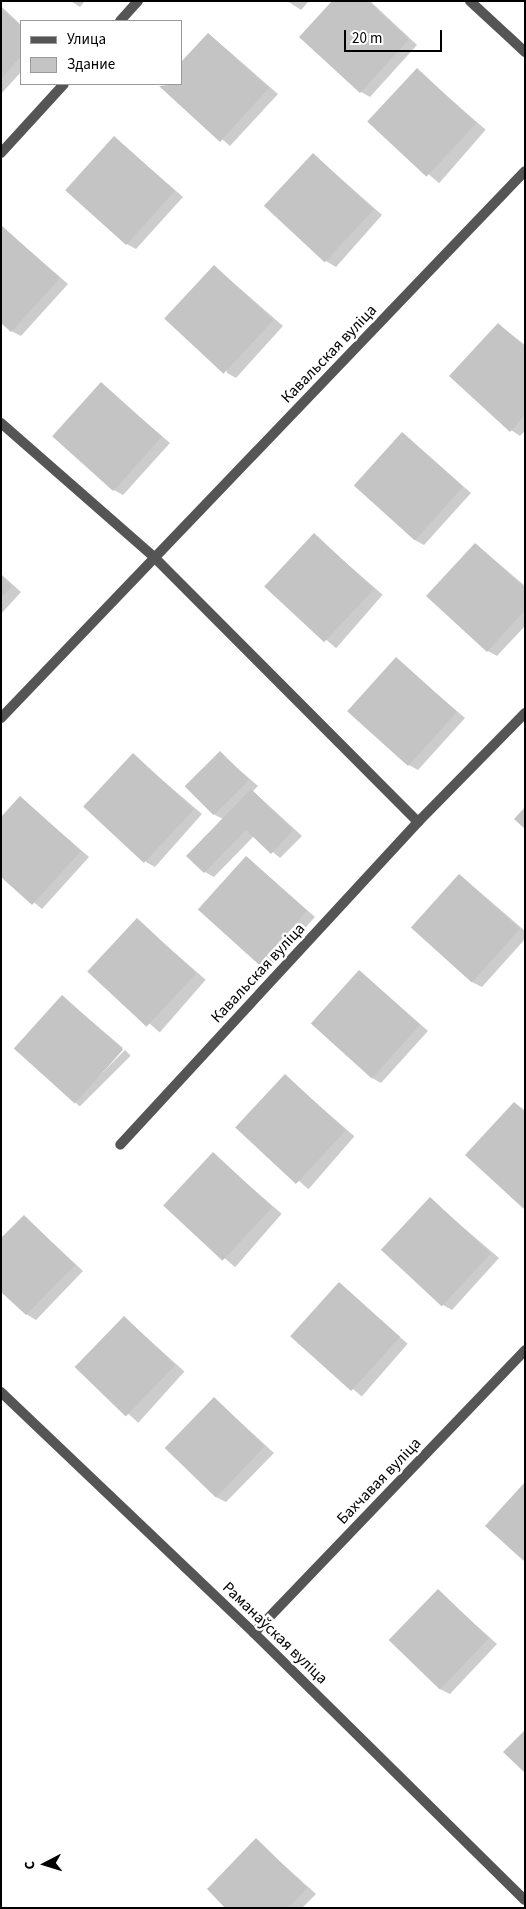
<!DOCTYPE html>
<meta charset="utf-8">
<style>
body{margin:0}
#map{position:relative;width:526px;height:1909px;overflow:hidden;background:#fff;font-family:"Source Sans 3",sans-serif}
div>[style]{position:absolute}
.shadow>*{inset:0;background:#0003;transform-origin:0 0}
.building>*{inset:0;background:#c4c4c4;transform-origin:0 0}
.minor>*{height:10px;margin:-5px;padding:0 5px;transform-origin:5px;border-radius:5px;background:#555}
span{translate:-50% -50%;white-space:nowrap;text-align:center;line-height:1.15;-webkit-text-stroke:5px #fff;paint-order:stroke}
.street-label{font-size:16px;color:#000}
.frame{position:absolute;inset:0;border:2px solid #000;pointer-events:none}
.legend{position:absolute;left:20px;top:20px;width:162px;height:65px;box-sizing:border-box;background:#fff;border:1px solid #999;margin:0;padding:6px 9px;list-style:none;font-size:15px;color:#000}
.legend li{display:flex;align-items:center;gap:10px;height:25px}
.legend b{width:25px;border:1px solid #999}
.north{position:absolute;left:20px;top:1839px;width:50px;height:50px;-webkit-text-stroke:4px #fff;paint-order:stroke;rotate:265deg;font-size:14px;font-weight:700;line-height:20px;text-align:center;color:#000}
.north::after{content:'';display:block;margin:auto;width:18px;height:22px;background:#000;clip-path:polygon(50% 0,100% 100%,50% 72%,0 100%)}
.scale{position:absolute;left:344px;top:30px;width:98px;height:22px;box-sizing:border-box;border:2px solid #000;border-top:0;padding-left:6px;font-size:15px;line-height:18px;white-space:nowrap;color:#000;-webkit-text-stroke:4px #fff;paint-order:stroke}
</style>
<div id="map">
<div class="shadow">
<div style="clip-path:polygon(71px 1px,85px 1px,80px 7px)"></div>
<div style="clip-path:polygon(287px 1px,309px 1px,301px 10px)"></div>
<div style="clip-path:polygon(334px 1px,370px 1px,417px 45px,370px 97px,361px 92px)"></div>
<div style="clip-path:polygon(1px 6px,21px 25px,21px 72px,1px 94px)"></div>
<div style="clip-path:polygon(209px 34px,278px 94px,230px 146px,161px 86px,181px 84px)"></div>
<div style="left:417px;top:70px;width:91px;height:71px;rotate:41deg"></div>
<div style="clip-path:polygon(114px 137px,183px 197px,136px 249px,127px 244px)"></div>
<div style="clip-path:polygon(314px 155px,382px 215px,336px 267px,326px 261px)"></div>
<div style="clip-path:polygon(1px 226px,68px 284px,21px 336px,11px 331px)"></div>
<div style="clip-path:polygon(214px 266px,283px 326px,236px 378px,227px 373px)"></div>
<div style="clip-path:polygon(498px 324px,525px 345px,525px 431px,520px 436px,511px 430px)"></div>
<div style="clip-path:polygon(101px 384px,170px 443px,123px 495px,114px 490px)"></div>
<div style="clip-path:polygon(403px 433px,471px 493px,424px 545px,415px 540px)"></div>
<div style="left:314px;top:535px;width:91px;height:71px;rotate:41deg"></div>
<div style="clip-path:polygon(476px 544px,525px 586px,525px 626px,497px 656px,488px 651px)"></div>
<div style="clip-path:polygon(1px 574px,21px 592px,1px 614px)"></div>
<div style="clip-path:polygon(396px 659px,465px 718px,418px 770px,409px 765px)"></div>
<div style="clip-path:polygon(220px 753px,258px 786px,253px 791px,302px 836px,280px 858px,254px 836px,214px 877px,205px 872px,223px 819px,215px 815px)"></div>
<div style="clip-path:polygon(133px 755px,202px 814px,155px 867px,146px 862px)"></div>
<div style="clip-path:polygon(21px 798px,89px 857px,42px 909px,1px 875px)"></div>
<div style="clip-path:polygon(247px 857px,315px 917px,268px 969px,259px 964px)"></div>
<div style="clip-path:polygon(460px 875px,525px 931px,525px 939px,482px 987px,472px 982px)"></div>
<div style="left:137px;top:920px;width:91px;height:70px;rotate:41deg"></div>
<div style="clip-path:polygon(360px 971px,428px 1031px,381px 1083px,372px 1078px)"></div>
<div style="clip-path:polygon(62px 996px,123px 1048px,74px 1102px)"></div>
<div style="left:125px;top:1050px;width:8px;height:72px;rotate:45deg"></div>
<div style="left:285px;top:1076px;width:92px;height:70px;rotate:41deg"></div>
<div style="left:213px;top:1154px;width:91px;height:71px;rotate:41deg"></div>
<div style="clip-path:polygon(430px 1199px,499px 1258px,452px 1310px,443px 1305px)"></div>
<div style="clip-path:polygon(24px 1216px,83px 1271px,36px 1320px,26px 1314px)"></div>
<div style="left:339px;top:1284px;width:91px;height:70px;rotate:41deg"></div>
<div style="left:125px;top:1318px;width:80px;height:69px;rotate:42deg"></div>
<div style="clip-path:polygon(215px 1399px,274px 1453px,226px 1502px,216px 1497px)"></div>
<div style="clip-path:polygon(438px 1591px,497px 1644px,450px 1694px,440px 1689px)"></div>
<div style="clip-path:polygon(256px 1840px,316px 1894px,302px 1908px,227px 1908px)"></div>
</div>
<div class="building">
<div style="clip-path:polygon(332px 1px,368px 1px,409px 39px,360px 93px,299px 37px)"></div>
<div style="clip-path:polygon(1px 8px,21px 26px,21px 56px,1px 79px)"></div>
<div style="clip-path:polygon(208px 33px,269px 88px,220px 142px,159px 86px,181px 84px,181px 62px)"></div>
<div style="left:417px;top:68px;width:81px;height:73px;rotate:43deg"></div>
<div style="left:114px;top:136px;width:82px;height:73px;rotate:42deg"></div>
<div style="left:313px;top:153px;width:83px;height:72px;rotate:43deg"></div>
<div style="clip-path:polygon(1px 225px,60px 278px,11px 332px,1px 323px)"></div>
<div style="left:214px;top:265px;width:81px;height:73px;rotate:43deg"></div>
<div style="clip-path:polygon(498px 323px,525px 347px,525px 415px,510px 432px,449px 376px)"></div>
<div style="left:101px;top:382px;width:82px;height:73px;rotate:42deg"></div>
<div style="left:402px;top:432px;width:82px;height:72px;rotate:42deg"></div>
<div style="left:314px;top:533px;width:82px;height:73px;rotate:43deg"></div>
<div style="clip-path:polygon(475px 543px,525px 588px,525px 610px,487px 652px,426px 596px)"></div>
<div style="clip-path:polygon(1px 576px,12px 586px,1px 598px)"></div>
<div style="left:396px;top:657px;width:82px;height:73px;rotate:42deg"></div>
<div style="left:220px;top:751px;width:41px;height:50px;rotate:45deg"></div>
<div style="left:133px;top:753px;width:83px;height:73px;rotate:43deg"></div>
<div style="clip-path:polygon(251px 789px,293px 830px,271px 854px,246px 830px,204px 873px,186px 856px)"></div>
<div style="clip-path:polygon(20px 796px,81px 851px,32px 905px,1px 877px,1px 817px)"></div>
<div style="clip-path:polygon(525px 807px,525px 829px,514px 819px)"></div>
<div style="left:246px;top:856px;width:82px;height:72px;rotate:42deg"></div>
<div style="left:459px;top:874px;width:82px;height:72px;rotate:42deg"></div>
<div style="left:137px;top:918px;width:81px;height:73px;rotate:43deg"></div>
<div style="left:359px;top:970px;width:82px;height:72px;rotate:42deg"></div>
<div style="left:62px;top:995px;width:82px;height:72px;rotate:42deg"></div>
<div style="left:285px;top:1074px;width:83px;height:73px;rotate:43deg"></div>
<div style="clip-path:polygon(514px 1102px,525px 1111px,525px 1210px,465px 1155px)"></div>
<div style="left:213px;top:1152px;width:81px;height:73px;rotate:43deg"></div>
<div style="left:430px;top:1197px;width:83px;height:72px;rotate:43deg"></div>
<div style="clip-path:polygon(24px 1215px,75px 1265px,26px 1315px,1px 1292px,1px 1238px)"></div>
<div style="left:339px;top:1282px;width:82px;height:73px;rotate:42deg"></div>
<div style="left:124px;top:1316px;width:71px;height:71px;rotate:44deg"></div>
<div style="left:214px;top:1397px;width:71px;height:71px;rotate:44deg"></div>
<div style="clip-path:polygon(525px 1482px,525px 1562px,485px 1526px)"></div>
<div style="left:438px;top:1589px;width:71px;height:71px;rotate:44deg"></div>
<div style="clip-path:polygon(525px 1730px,525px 1773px,503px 1752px)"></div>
<div style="clip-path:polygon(256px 1838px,307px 1888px,288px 1908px,225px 1908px,207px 1889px)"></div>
</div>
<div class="minor">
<div style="left:470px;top:1px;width:75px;rotate:42.8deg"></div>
<div style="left:120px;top:21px;width:27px;rotate:-48deg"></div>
<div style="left:1px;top:153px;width:93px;rotate:-47.6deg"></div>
<div style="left:1px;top:423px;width:203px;rotate:41.2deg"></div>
<div style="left:154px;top:557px;width:374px;rotate:45.1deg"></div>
<div style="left:418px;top:822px;width:439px;rotate:132.7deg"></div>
<div style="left:1px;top:718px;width:757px;rotate:-46.23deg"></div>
<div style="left:418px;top:822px;width:153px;rotate:-45.5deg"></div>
<div style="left:1px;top:1392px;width:349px;rotate:43.6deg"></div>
<div style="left:254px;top:1633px;width:380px;rotate:44.6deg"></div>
<div style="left:254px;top:1633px;width:392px;rotate:-46.2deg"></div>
</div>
<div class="street-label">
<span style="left:329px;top:354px;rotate:-46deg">Кавальская вуліца</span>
<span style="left:258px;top:973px;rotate:-47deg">Кавальская вуліца</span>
<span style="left:379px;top:1481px;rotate:-46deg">Бахчавая вуліца</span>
<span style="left:275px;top:1633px;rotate:44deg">Раманаўская вуліца</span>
</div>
<div class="frame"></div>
<ul class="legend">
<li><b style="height:6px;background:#555"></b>Улица</li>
<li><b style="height:14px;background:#c4c4c4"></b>Здание</li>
</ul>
<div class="north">С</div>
<div class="scale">20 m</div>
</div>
